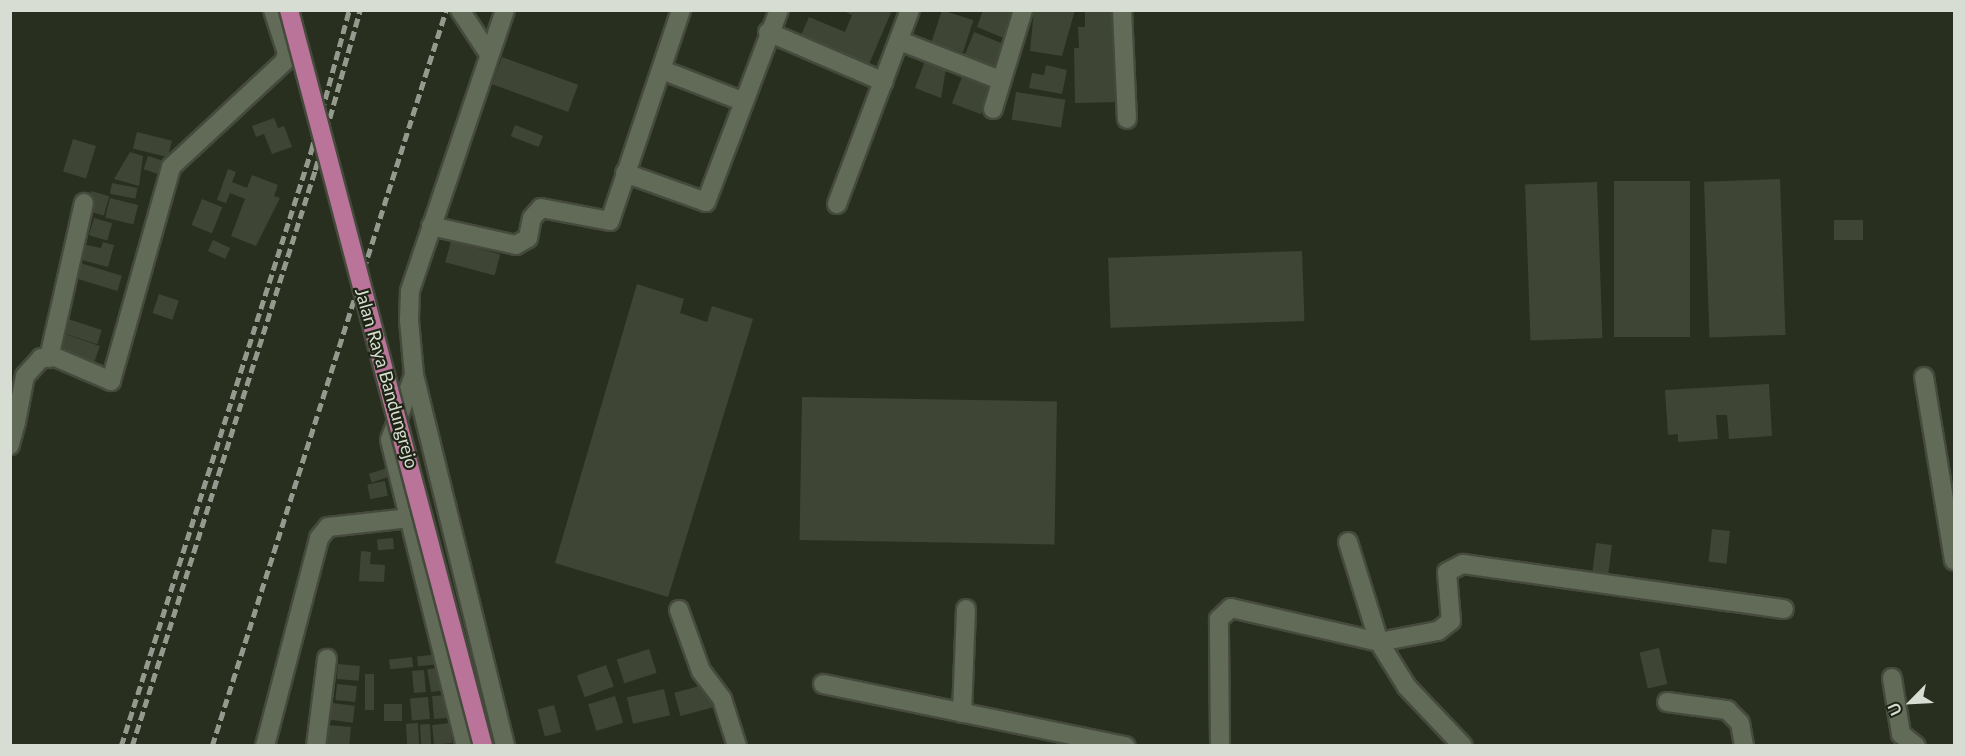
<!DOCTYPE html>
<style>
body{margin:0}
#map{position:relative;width:1965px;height:756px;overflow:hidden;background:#282f1f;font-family:Lato,sans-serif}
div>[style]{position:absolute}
.building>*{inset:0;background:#3e4535;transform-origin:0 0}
.roads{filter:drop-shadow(2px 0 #454a3d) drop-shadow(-2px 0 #454a3d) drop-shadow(0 2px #454a3d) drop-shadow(0 -2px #454a3d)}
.minor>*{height:18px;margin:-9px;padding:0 9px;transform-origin:9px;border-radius:9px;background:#626a58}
.rail>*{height:4.5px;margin-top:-2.25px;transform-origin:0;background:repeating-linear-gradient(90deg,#959a8e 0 9px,transparent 0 13.5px)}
.bridges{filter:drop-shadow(2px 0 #454a3d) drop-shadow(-2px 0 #454a3d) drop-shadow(0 2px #454a3d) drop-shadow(0 -2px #454a3d)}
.major-bridge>*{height:18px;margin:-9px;padding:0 9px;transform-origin:9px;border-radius:9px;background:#ba7499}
span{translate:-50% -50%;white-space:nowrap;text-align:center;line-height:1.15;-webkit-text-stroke:4.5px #1e2515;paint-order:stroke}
.street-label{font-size:18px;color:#d8ddd3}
.frame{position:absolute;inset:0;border:12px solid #d8ddd3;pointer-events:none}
.north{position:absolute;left:1881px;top:672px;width:60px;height:60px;-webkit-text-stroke:4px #1e2515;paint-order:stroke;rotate:246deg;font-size:16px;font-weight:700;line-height:24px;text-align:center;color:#d8ddd3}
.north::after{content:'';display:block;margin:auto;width:21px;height:27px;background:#d8ddd3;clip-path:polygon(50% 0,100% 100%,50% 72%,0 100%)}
</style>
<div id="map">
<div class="building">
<div style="clip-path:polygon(842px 10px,892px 10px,867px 69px,799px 40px,809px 17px,845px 32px,852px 15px)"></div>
<div style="left:942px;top:10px;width:33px;height:34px;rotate:18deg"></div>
<div style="clip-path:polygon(983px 10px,1017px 10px,1006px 39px,977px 27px)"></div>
<div style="clip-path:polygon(1034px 10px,1075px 10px,1062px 56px,1030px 51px)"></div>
<div style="clip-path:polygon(1085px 10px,1111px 10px,1117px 16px,1119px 102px,1075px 103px,1074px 48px,1079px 48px,1078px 27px,1085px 27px)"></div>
<div style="left:974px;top:32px;width:32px;height:26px;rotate:22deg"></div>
<div style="left:502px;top:57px;width:81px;height:29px;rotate:20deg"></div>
<div style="clip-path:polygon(925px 61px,946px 69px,941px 98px,915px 88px)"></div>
<div style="clip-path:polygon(1046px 65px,1067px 70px,1062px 94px,1029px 88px,1032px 73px,1044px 75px)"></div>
<div style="left:962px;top:77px;width:31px;height:28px;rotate:21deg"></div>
<div style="left:1016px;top:92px;width:50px;height:28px;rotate:9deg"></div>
<div style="clip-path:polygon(274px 118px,278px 128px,284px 126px,292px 147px,272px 154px,264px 134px,256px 137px,252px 126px)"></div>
<div style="left:515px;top:125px;width:30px;height:12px;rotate:21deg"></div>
<div style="left:137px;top:132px;width:36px;height:17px;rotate:14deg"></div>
<div style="left:73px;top:139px;width:24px;height:34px;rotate:17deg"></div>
<div style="clip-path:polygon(130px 152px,143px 156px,139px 186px,114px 179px)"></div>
<div style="left:148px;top:156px;width:19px;height:14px;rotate:18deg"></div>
<div style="clip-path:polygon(228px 169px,236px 172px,232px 182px,247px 188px,252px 175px,278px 185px,274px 196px,280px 198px,256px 246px,231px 236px,245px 199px,230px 193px,226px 203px,217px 200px)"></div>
<div style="left:1780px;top:179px;width:156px;height:76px;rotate:88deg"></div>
<div style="left:1614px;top:181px;width:76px;height:156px"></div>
<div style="left:1597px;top:182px;width:156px;height:72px;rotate:88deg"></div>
<div style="left:112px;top:183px;width:26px;height:11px;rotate:11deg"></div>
<div style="left:91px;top:191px;width:19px;height:20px;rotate:16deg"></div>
<div style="left:110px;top:198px;width:29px;height:20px;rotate:14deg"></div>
<div style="left:202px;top:199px;width:22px;height:28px;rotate:22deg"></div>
<div style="left:94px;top:218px;width:19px;height:18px;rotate:16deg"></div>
<div style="left:1863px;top:220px;width:20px;height:29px;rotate:90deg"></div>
<div style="left:213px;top:240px;width:19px;height:12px;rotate:25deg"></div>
<div style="left:451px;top:241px;width:51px;height:22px;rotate:15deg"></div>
<div style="clip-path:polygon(103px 242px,114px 245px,108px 267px,78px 259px,82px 244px,101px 248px)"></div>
<div style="left:1302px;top:251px;width:70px;height:194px;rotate:88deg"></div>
<div style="left:77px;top:262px;width:47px;height:16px;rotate:17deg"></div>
<div style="clip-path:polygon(637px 284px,684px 299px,680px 313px,707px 322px,712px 306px,753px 319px,668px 597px,555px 563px)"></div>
<div style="left:159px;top:294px;width:21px;height:20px;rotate:19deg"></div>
<div style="left:59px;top:316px;width:45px;height:15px;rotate:18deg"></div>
<div style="left:62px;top:333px;width:40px;height:20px;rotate:19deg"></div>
<div style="clip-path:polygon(1769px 384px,1772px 436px,1729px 439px,1727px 415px,1716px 415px,1718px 439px,1678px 442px,1678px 434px,1668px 435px,1665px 390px)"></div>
<div style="left:802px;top:397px;width:255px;height:143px;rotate:1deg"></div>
<div style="left:387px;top:468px;width:9px;height:19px;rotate:72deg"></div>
<div style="left:385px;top:481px;width:15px;height:18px;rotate:79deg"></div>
<div style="left:1712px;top:529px;width:18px;height:33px;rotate:6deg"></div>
<div style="left:393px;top:538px;width:11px;height:16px;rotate:85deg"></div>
<div style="left:1596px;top:543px;width:16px;height:29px;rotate:7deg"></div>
<div style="clip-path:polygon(361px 551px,371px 552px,370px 564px,385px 565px,384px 582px,359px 581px)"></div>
<div style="left:1659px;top:648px;width:37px;height:20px;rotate:77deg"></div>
<div style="left:649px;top:649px;width:25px;height:34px;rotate:72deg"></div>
<div style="left:440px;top:654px;width:10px;height:23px;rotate:84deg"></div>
<div style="left:412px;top:657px;width:10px;height:23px;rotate:84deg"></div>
<div style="left:338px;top:664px;width:22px;height:15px;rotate:5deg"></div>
<div style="left:606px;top:665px;width:23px;height:31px;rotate:70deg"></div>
<div style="left:442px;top:667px;width:23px;height:15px;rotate:80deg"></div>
<div style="left:424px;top:670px;width:22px;height:12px;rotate:85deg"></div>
<div style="left:365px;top:674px;width:9px;height:36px"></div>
<div style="left:711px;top:683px;width:24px;height:38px;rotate:75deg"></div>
<div style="left:337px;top:684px;width:20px;height:16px;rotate:6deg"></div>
<div style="left:664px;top:689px;width:27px;height:38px;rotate:77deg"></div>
<div style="left:445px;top:695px;width:23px;height:13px;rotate:85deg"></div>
<div style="left:615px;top:696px;width:28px;height:28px;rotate:73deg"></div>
<div style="left:428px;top:697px;width:22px;height:18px;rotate:85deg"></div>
<div style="left:332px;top:703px;width:23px;height:17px;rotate:7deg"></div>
<div style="left:402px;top:704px;width:17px;height:18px;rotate:90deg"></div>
<div style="left:554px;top:705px;width:28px;height:17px;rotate:75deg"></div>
<div style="left:418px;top:723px;width:22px;height:12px;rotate:87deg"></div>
<div style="left:450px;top:723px;width:20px;height:18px;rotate:84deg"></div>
<div style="left:430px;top:724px;width:20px;height:10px;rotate:87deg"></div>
<div style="left:328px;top:725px;width:23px;height:19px;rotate:5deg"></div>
</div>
<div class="roads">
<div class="minor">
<div style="left:460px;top:10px;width:53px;rotate:56.6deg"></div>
<div style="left:505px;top:10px;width:297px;rotate:108.7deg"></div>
<div style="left:410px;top:291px;width:29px;rotate:92deg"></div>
<div style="left:409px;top:320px;width:55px;rotate:84.8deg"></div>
<div style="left:414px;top:375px;width:382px;rotate:76.2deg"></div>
<div style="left:1122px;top:10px;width:109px;rotate:87.4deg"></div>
<div style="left:768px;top:32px;width:126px;rotate:23.3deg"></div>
<div style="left:900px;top:41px;width:107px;rotate:21.3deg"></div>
<div style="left:662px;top:70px;width:88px;rotate:21.3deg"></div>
<div style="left:993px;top:109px;width:103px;rotate:-73.1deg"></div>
<div style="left:625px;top:173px;width:86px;rotate:19.7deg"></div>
<div style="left:706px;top:202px;width:205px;rotate:-69.2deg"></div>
<div style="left:837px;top:204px;width:207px;rotate:-69.4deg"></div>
<div style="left:431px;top:226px;width:87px;rotate:12.6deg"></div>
<div style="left:516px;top:245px;width:14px;rotate:-30deg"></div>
<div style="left:528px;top:238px;width:20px;rotate:-79deg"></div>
<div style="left:532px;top:218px;width:13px;rotate:-48deg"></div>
<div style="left:541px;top:208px;width:70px;rotate:10.7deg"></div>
<div style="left:610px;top:221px;width:223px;rotate:-71.4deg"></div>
<div style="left:49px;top:358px;width:159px;rotate:-77.3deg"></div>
<div style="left:414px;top:375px;width:69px;rotate:110.3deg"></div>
<div style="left:390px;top:440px;width:315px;rotate:76.1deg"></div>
<div style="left:1924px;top:377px;width:186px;rotate:80.7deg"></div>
<div style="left:10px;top:414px;width:10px;rotate:53deg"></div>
<div style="left:16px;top:422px;width:24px;rotate:105deg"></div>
<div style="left:16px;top:422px;width:47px;rotate:-78.9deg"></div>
<div style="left:25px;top:376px;width:24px;rotate:-48deg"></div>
<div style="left:41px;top:358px;width:14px;rotate:-4deg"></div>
<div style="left:55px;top:357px;width:61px;rotate:23.2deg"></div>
<div style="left:111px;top:381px;width:222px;rotate:-74.3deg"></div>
<div style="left:171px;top:167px;width:154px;rotate:-42.9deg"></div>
<div style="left:284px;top:62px;width:9px;rotate:-72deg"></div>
<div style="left:287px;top:53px;width:45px;rotate:-108deg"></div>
<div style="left:1348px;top:542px;width:105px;rotate:72.8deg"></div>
<div style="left:1379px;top:642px;width:53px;rotate:58.1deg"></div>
<div style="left:1407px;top:687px;width:81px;rotate:46.5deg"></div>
<div style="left:679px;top:610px;width:65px;rotate:70.2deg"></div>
<div style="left:701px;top:671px;width:35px;rotate:53deg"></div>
<div style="left:722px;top:699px;width:49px;rotate:72.3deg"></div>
<div style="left:1892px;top:678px;width:57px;rotate:80.9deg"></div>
<div style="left:1901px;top:734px;width:19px;rotate:39deg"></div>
<div style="left:823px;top:684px;width:309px;rotate:11.6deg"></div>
<div style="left:1667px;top:702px;width:61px;rotate:7.6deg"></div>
<div style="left:1727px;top:710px;width:18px;rotate:45deg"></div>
<div style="left:1740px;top:723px;width:23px;rotate:80deg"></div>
<div style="left:962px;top:713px;width:104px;rotate:-87.8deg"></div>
<div style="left:265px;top:746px;width:215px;rotate:-75.4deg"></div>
<div style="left:319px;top:538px;width:14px;rotate:-51deg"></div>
<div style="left:328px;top:527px;width:82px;rotate:-6.3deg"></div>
<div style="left:316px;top:746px;width:88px;rotate:-82.8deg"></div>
<div style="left:1220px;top:746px;width:127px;rotate:-90.5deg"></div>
<div style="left:1219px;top:619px;width:16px;rotate:-43deg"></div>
<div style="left:1231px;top:608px;width:152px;rotate:12.9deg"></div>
<div style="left:1379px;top:642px;width:60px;rotate:-10.6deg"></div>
<div style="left:1438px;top:631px;width:16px;rotate:-38deg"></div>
<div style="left:1451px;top:621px;width:49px;rotate:-94.7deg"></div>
<div style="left:1447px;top:572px;width:18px;rotate:-27deg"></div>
<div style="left:1463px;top:564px;width:324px;rotate:8deg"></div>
</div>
</div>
<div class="rail">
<div style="left:121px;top:746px;width:625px;rotate:-72.29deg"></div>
<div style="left:311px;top:151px;width:146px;rotate:-74.9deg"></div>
<div style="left:132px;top:746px;width:604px;rotate:-72.37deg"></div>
<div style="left:315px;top:170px;width:166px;rotate:-74.3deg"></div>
<div style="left:212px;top:746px;width:772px;rotate:-72.36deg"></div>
</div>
<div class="bridges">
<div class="major-bridge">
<div style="left:289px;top:10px;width:761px;rotate:75.23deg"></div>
</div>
</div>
<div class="street-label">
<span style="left:387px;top:378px;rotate:74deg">Jalan Raya Bandungrejo</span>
</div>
<div class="frame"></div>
<div class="north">U</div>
</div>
